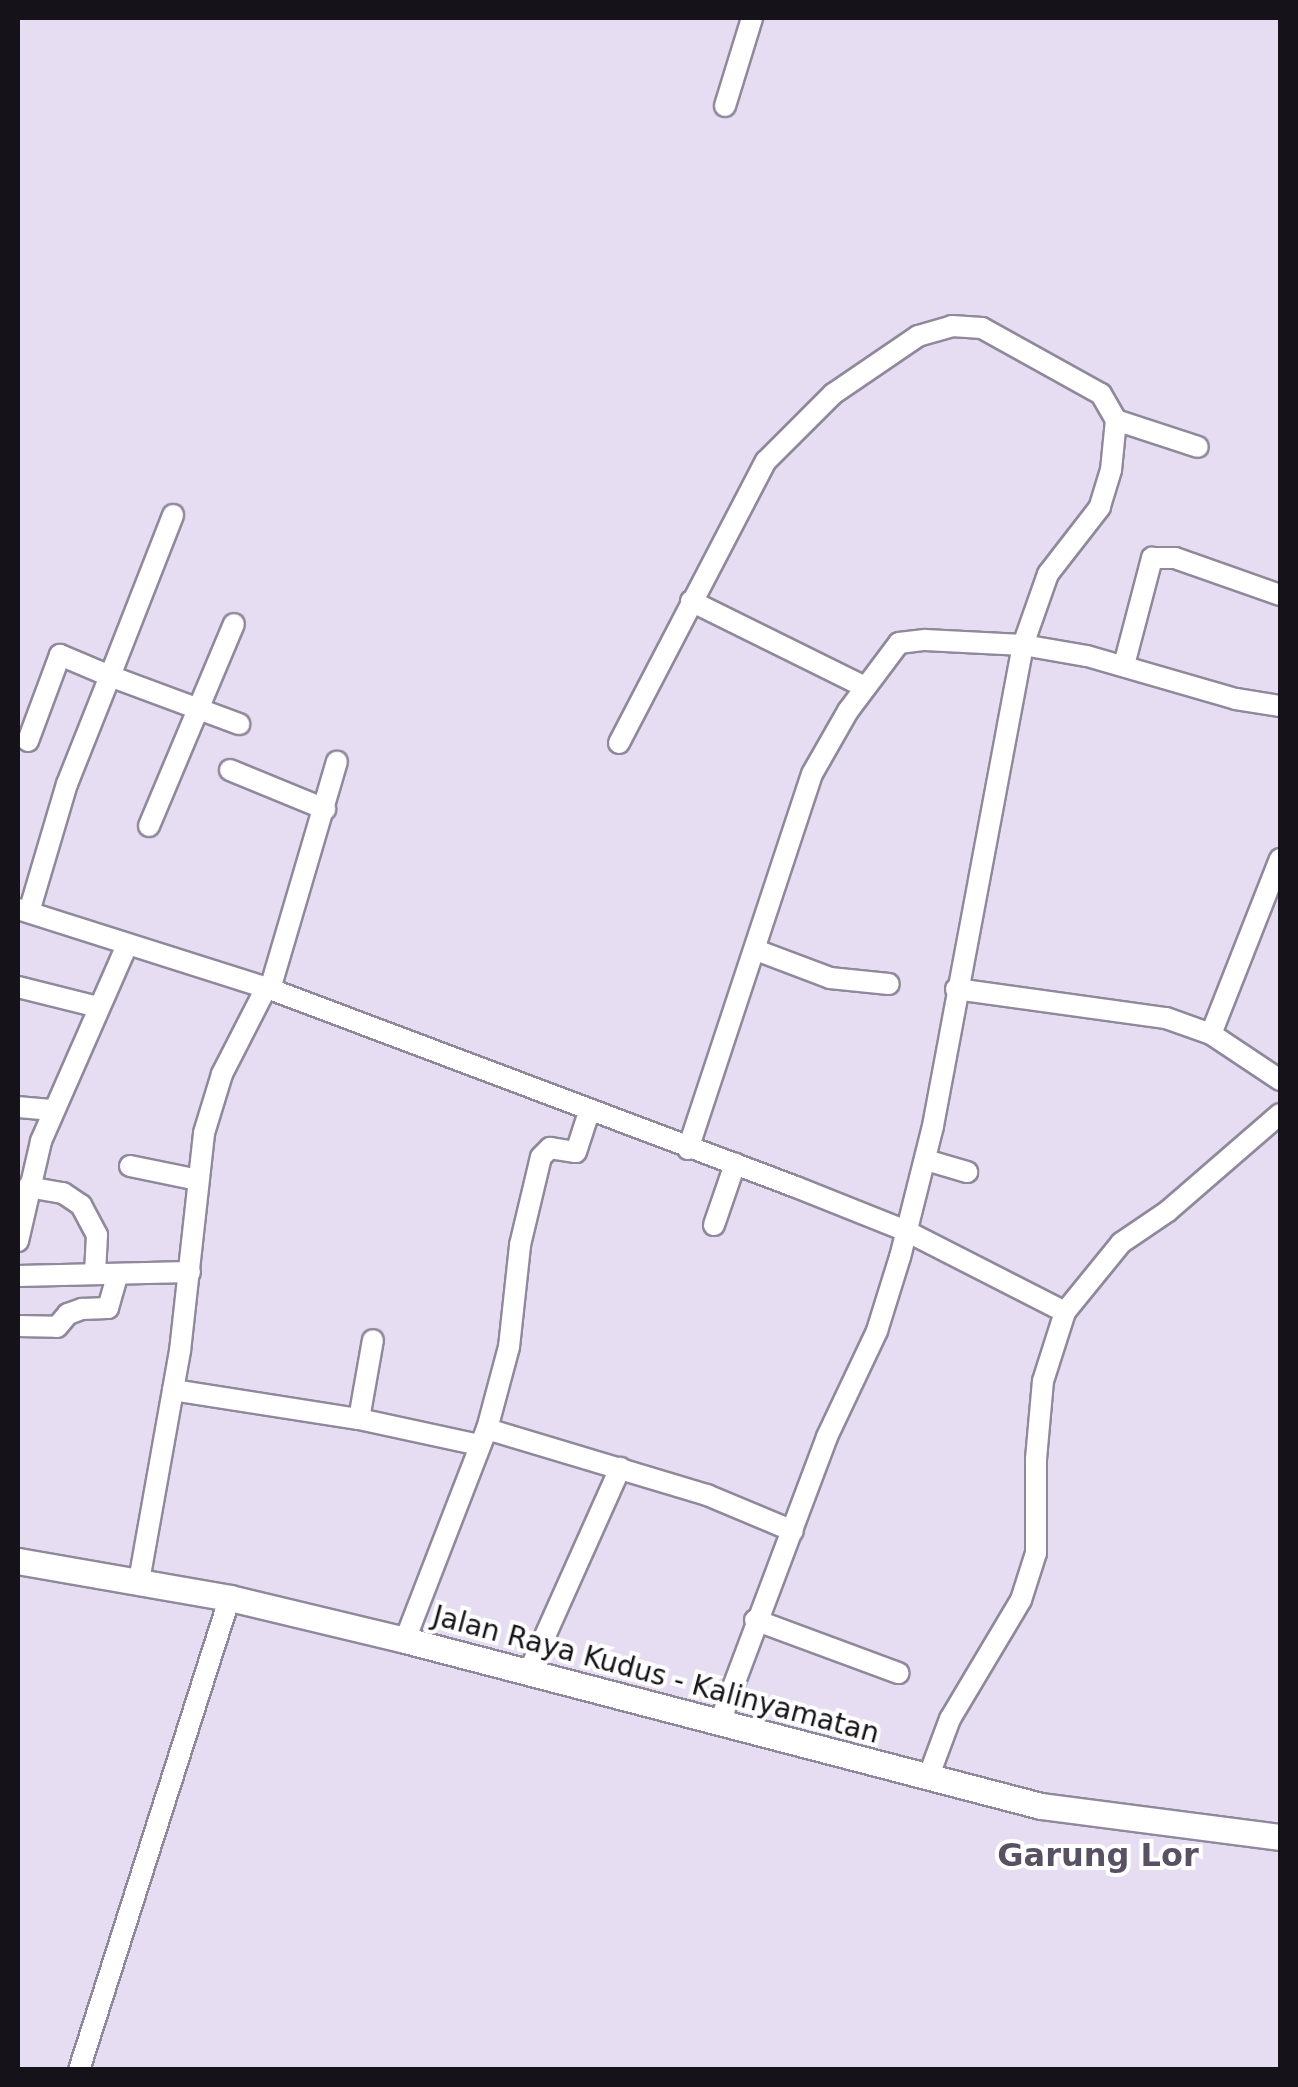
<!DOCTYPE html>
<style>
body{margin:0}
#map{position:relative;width:1298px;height:2087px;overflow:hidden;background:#e6ddf2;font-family:"DejaVu Sans",sans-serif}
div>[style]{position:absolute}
.roads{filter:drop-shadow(2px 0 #90889b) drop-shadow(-2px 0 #90889b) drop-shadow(0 2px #90889b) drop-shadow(0 -2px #90889b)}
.minor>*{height:20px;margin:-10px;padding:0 10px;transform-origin:10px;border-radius:10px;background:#fff}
.major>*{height:25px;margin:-12.5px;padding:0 12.5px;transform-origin:12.5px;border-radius:12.5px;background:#fff}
span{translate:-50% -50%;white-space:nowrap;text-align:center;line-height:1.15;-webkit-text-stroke:8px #fff;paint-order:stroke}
.street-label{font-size:28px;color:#151219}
.quarter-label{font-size:32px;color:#585163;font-weight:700}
.frame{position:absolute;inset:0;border:20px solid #151219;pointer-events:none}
</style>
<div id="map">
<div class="roads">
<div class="minor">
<div style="left:725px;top:106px;width:92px;rotate:-72.9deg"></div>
<div style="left:1116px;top:420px;width:86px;rotate:18.2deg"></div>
<div style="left:691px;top:601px;width:194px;rotate:26.3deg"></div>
<div style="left:1124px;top:665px;width:111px;rotate:-75.3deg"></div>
<div style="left:1152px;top:558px;width:23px"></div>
<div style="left:1175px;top:558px;width:111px;rotate:19.4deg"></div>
<div style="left:28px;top:741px;width:92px;rotate:-69.6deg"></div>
<div style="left:60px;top:655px;width:54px;rotate:22.8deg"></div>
<div style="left:110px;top:676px;width:173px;rotate:-68.6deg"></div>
<div style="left:619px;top:743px;width:318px;rotate:-62.5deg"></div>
<div style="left:766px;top:461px;width:95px;rotate:-45deg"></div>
<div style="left:833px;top:394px;width:103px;rotate:-34.3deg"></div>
<div style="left:918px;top:336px;width:35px;rotate:-16deg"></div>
<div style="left:952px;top:326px;width:30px;rotate:4deg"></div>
<div style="left:982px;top:328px;width:136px;rotate:29deg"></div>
<div style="left:1101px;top:394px;width:30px;rotate:60deg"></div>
<div style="left:1116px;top:420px;width:50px;rotate:95.7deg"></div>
<div style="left:1111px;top:470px;width:39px;rotate:107deg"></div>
<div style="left:1100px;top:507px;width:85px;rotate:127.8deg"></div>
<div style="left:1048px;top:574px;width:75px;rotate:109.4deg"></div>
<div style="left:1023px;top:645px;width:489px;rotate:100.6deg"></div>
<div style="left:933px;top:1126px;width:135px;rotate:104.1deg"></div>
<div style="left:900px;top:1257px;width:77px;rotate:107.3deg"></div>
<div style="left:877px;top:1331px;width:117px;rotate:115.3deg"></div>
<div style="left:827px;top:1437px;width:303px;rotate:110.6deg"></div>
<div style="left:230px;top:770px;width:103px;rotate:22.3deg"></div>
<div style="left:149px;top:826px;width:219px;rotate:-67.2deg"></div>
<div style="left:18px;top:909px;width:264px;rotate:17.6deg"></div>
<div style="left:270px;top:989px;width:562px;rotate:20.63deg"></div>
<div style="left:796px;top:1187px;width:118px;rotate:21.8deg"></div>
<div style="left:906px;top:1231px;width:178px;rotate:27deg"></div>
<div style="left:29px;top:912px;width:134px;rotate:-73.5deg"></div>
<div style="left:67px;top:784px;width:116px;rotate:-68.3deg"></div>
<div style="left:110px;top:676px;width:138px;rotate:20.4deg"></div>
<div style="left:756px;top:950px;width:79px;rotate:20.7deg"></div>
<div style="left:830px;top:978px;width:59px;rotate:5.8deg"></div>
<div style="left:18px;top:987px;width:82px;rotate:14deg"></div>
<div style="left:270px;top:989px;width:237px;rotate:-73.6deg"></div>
<div style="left:956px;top:989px;width:212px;rotate:7.9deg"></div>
<div style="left:1166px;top:1018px;width:48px;rotate:19.6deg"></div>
<div style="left:1211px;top:1034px;width:83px;rotate:33.7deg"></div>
<div style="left:1211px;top:1034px;width:188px;rotate:-68.5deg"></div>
<div style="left:18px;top:1107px;width:35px;rotate:5deg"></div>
<div style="left:688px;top:1149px;width:395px;rotate:-71.7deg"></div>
<div style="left:812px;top:774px;width:73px;rotate:-60.3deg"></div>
<div style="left:848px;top:711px;width:85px;rotate:-53.1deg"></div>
<div style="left:899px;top:643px;width:26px;rotate:-7deg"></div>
<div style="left:925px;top:640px;width:98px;rotate:2.9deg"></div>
<div style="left:1023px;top:645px;width:65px;rotate:9.8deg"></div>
<div style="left:1087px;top:656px;width:155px;rotate:16.1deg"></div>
<div style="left:1236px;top:699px;width:45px;rotate:9deg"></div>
<div style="left:926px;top:1160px;width:43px;rotate:16.3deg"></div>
<div style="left:130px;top:1166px;width:69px;rotate:11.6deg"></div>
<div style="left:28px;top:1187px;width:36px;rotate:10deg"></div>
<div style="left:63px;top:1193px;width:22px;rotate:34deg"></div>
<div style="left:81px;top:1205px;width:34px;rotate:62deg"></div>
<div style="left:97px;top:1235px;width:39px;rotate:93deg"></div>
<div style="left:714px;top:1225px;width:65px;rotate:-71deg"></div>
<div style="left:18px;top:1241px;width:103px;rotate:-77deg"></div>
<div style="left:41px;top:1141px;width:214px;rotate:-66.3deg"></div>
<div style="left:18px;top:1276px;width:172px;rotate:-1.3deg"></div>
<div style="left:18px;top:1326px;width:39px;rotate:1deg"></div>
<div style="left:57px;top:1327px;width:17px;rotate:-50deg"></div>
<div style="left:68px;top:1314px;width:15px;rotate:-20deg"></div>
<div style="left:82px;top:1309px;width:26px;rotate:-2deg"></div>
<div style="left:108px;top:1308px;width:35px;rotate:-74deg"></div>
<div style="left:173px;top:1390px;width:188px;rotate:8.9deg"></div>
<div style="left:359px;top:1419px;width:123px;rotate:12.2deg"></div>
<div style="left:359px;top:1419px;width:80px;rotate:-80deg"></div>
<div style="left:487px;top:1429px;width:85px;rotate:-75deg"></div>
<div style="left:509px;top:1347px;width:103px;rotate:-83.8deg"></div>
<div style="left:520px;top:1245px;width:90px;rotate:-76.6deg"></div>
<div style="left:541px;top:1157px;width:13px;rotate:-45deg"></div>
<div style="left:550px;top:1148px;width:26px;rotate:9deg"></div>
<div style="left:576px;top:1152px;width:42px;rotate:-72deg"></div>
<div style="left:139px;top:1581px;width:234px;rotate:-79.9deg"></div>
<div style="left:180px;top:1351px;width:219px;rotate:-83.7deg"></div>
<div style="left:204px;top:1133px;width:62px;rotate:-73deg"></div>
<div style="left:222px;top:1074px;width:97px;rotate:-62.9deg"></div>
<div style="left:755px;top:1620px;width:153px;rotate:20.3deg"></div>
<div style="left:405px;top:1640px;width:226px;rotate:-68.8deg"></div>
<div style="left:487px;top:1429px;width:230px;rotate:16.7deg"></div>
<div style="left:707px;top:1495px;width:93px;rotate:22.7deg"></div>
<div style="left:528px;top:1674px;width:226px;rotate:-65.9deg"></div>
<div style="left:928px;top:1778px;width:63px;rotate:-69.6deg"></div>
<div style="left:950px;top:1719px;width:139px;rotate:-59.2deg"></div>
<div style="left:1021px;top:1600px;width:49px;rotate:-72.3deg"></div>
<div style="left:1036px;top:1553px;width:94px;rotate:-90deg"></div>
<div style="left:1036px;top:1459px;width:78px;rotate:-84.9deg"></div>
<div style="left:1043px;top:1381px;width:72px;rotate:-72.3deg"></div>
<div style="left:1065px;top:1312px;width:89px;rotate:-50.9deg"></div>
<div style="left:1121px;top:1243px;width:57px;rotate:-34.2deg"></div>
<div style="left:1168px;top:1211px;width:148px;rotate:-40.9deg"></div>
<div style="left:79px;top:2070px;width:496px;rotate:-72.3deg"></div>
</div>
<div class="major">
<div style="left:18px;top:1561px;width:215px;rotate:9.9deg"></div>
<div style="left:230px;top:1598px;width:180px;rotate:13.5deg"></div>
<div style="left:405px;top:1640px;width:657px;rotate:14.63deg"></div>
<div style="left:1041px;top:1806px;width:241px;rotate:7.4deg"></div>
</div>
</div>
<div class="street-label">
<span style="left:656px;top:1675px;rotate:15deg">Jalan Raya Kudus - Kalinyamatan</span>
</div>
<div class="quarter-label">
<span style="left:1098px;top:1855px">Garung Lor</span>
</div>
<div class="frame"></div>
</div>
